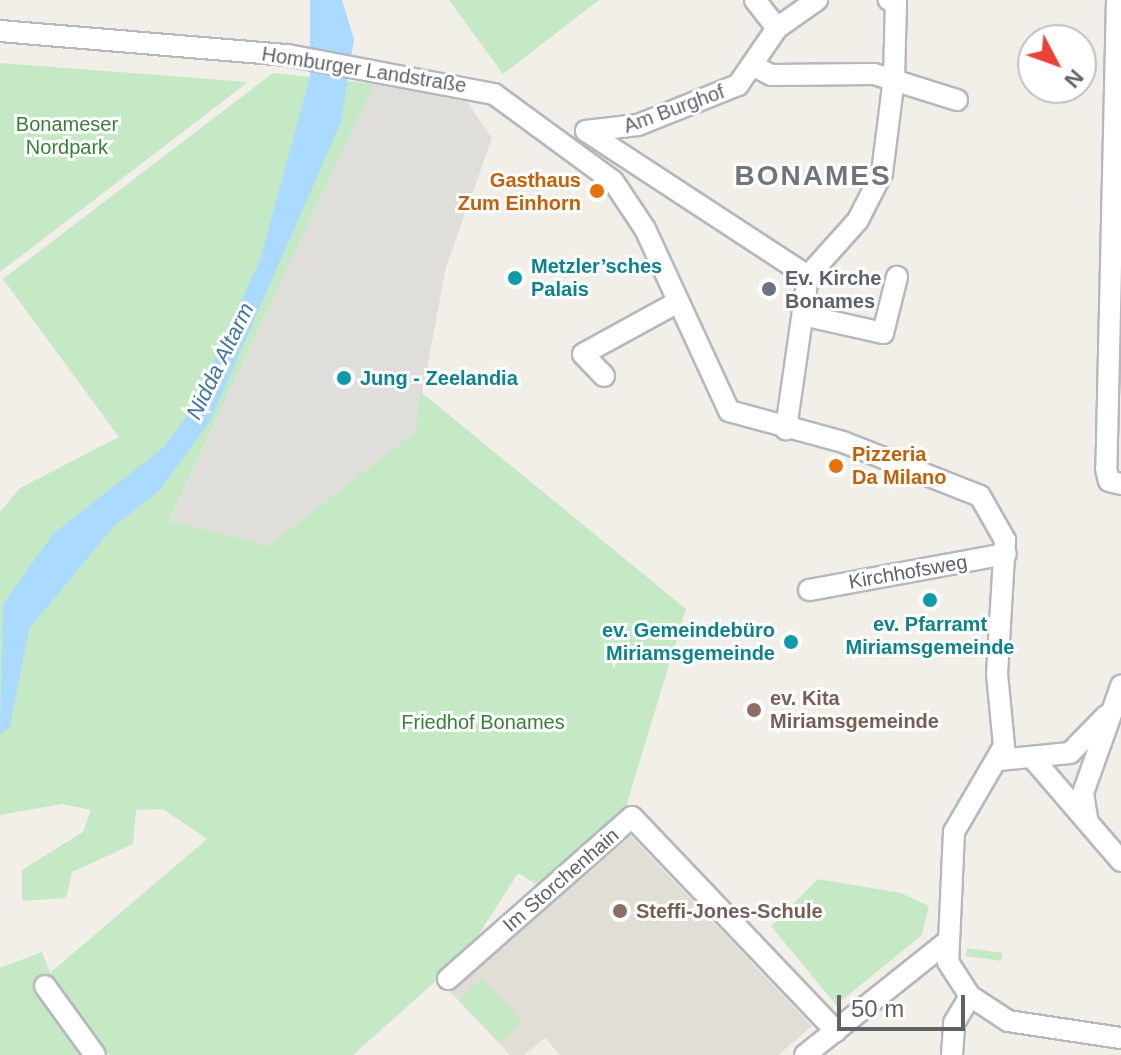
<!DOCTYPE html>
<meta charset="utf-8">
<style>
body{margin:0}
#map{position:relative;width:1121px;height:1055px;overflow:hidden;background:#f1efe8;font-family:Arial,sans-serif}
div>[style]{position:absolute}
.industrial>*{inset:0;background:#e0deda}
.education>*{inset:0;background:#e1ded6}
.green>*{inset:0;background:#c5e8c5;transform-origin:0 0}
.water>*{inset:0;background:#aadaff}
.roads{filter:drop-shadow(2px 0 #b5b8bc) drop-shadow(-2px 0 #b5b8bc) drop-shadow(0 2px #b5b8bc) drop-shadow(0 -2px #b5b8bc)}
.minor>*{height:20px;margin:-10px;padding:0 10px;transform-origin:10px;border-radius:10px;background:#fff}
.dots>*{width:22px;height:22px;translate:-50% -50%;box-sizing:border-box;border:4px solid #fff;border-radius:50%}
span{translate:-50% -50%;white-space:nowrap;text-align:center;line-height:1.15;-webkit-text-stroke:6px #fff;paint-order:stroke}
.street-label{font-size:20px;color:#5f6368}
.park-label{font-size:20px;color:#348238}
.food-label{font-size:20px;color:#c56008;font-weight:700}
.right{translate:-100% -50%;text-align:right}
.left{translate:0 -50%;text-align:left}
.culture-label{font-size:20px;color:#0d838f;font-weight:700}
.worship-label{font-size:20px;color:#5b616d;font-weight:700}
.education-label{font-size:20px;color:#785e54;font-weight:700}
.water-label{font-size:22px;color:#4174aa;font-style:italic}
.district-label{font-size:28px;color:#70757a;font-weight:700;letter-spacing:2px}
.north{position:absolute;left:1017px;top:24px;width:80px;height:80px;box-sizing:border-box;background:#fff;border:2px solid #bfc1c3;border-radius:50%;rotate:131deg;font-size:22px;font-weight:700;line-height:32px;text-align:center;color:#5f6368}
.north::after{content:'';display:block;margin:auto;width:28px;height:36px;background:#ea4335;clip-path:polygon(50% 0,100% 100%,50% 72%,0 100%)}
.scale{position:absolute;left:837px;top:995px;width:128px;height:36px;box-sizing:border-box;border:4px solid #5f6368;border-top:0;padding-left:10px;font-size:24px;line-height:28px;white-space:nowrap;color:#5f6368;-webkit-text-stroke:6px #fff;paint-order:stroke}
</style>
<div id="map">
<div class="industrial">
<div style="clip-path:polygon(374px 84px,467px 102px,492px 138px,446px 267px,415px 432px,268px 546px,169px 522px)"></div>
</div>
<div class="education">
<div style="clip-path:polygon(627px 832px,812px 1026px,778px 1055px,560px 1055px,545px 1038px,524px 1055px,510px 1055px,449px 991px)"></div>
</div>
<div class="green">
<div style="clip-path:polygon(449px 0,599px 0,503px 74px)"></div>
<div style="clip-path:polygon(0 63px,248px 82px,0 272px)"></div>
<div style="clip-path:polygon(273px 73px,374px 84px,169px 521px,268px 546px,415px 432px,421px 392px,686px 609px,623px 816px,612px 817px,543px 888px,518px 873px,467px 953px,353px 1055px,110px 1055px,49px 974px,42px 1002px,82px 1055px,0 1055px,0 968px,42px 952px,50px 973px,207px 839px,163px 809px,136px 810px,133px 844px,72px 872px,66px 898px,22px 901px,22px 870px,83px 832px,91px 810px,62px 804px,0 815px,0 512px,20px 488px,119px 437px,3px 279px)"></div>
<div style="clip-path:polygon(818px 879px,901px 893px,929px 906px,922px 935px,836px 1005px,771px 926px)"></div>
<div style="left:967px;top:948px;width:36px;height:8px;rotate:8deg"></div>
<div style="left:482px;top:978px;width:60px;height:31px;rotate:47deg"></div>
</div>
<div class="water">
<div style="clip-path:polygon(310px 0,342px 0,354px 39px,341px 122px,210px 421px,159px 491px,113px 527px,29px 629px,10px 726px,0 735px,3px 604px,53px 534px,164px 447px,191px 411px,260px 260px,310px 77px)"></div>
</div>
<div class="roads">
<div class="minor">
<div style="left:755px;top:0;width:36px;rotate:52deg"></div>
<div style="left:1117px;top:0;width:469px;rotate:91.3deg"></div>
<div style="left:1106px;top:469px;width:12px;rotate:76deg"></div>
<div style="left:1109px;top:481px;width:12px;rotate:14deg"></div>
<div style="left:0;top:31px;width:288px;rotate:4.8deg"></div>
<div style="left:287px;top:55px;width:211px;rotate:10.7deg"></div>
<div style="left:494px;top:94px;width:147px;rotate:36.2deg"></div>
<div style="left:613px;top:181px;width:58px;rotate:56.3deg"></div>
<div style="left:645px;top:229px;width:200px;rotate:65.2deg"></div>
<div style="left:729px;top:411px;width:118px;rotate:15.2deg"></div>
<div style="left:843px;top:442px;width:147px;rotate:21.5deg"></div>
<div style="left:980px;top:496px;width:51px;rotate:60.4deg"></div>
<div style="left:1005px;top:540px;width:134px;rotate:93.4deg"></div>
<div style="left:997px;top:674px;width:72px;rotate:84.4deg"></div>
<div style="left:1004px;top:746px;width:99px;rotate:120.2deg"></div>
<div style="left:954px;top:832px;width:130px;rotate:92.6deg"></div>
<div style="left:948px;top:962px;width:40px;rotate:57.1deg"></div>
<div style="left:970px;top:996px;width:45px;rotate:33.3deg"></div>
<div style="left:1008px;top:1021px;width:114px;rotate:8.6deg"></div>
<div style="left:756px;top:67px;width:17px;rotate:28deg"></div>
<div style="left:771px;top:75px;width:103px;rotate:-0.6deg"></div>
<div style="left:874px;top:74px;width:87px;rotate:17.4deg"></div>
<div style="left:586px;top:131px;width:265px;rotate:33.2deg"></div>
<div style="left:808px;top:276px;width:155px;rotate:98.2deg"></div>
<div style="left:586px;top:131px;width:52px;rotate:-6.6deg"></div>
<div style="left:638px;top:125px;width:108px;rotate:-21.8deg"></div>
<div style="left:738px;top:85px;width:69px;rotate:-55.6deg"></div>
<div style="left:777px;top:28px;width:49px;rotate:-35deg"></div>
<div style="left:808px;top:276px;width:75px;rotate:-48.2deg"></div>
<div style="left:858px;top:220px;width:53px;rotate:-62.9deg"></div>
<div style="left:882px;top:173px;width:96px;rotate:-82.8deg"></div>
<div style="left:894px;top:78px;width:75px;rotate:-88.5deg"></div>
<div style="left:896px;top:3px;width:8px;rotate:-157deg"></div>
<div style="left:807px;top:316px;width:78px;rotate:12.6deg"></div>
<div style="left:883px;top:333px;width:58px;rotate:-76deg"></div>
<div style="left:604px;top:376px;width:30px;rotate:-134deg"></div>
<div style="left:583px;top:354px;width:108px;rotate:-28.7deg"></div>
<div style="left:809px;top:590px;width:200px;rotate:-10.4deg"></div>
<div style="left:999px;top:760px;width:71px;rotate:-5.6deg"></div>
<div style="left:1070px;top:753px;width:52px;rotate:-45.8deg"></div>
<div style="left:1035px;top:761px;width:132px;rotate:49.3deg"></div>
<div style="left:1087px;top:818px;width:25px;rotate:-99deg"></div>
<div style="left:1083px;top:793px;width:114px;rotate:-70.4deg"></div>
<div style="left:448px;top:979px;width:245px;rotate:-41.4deg"></div>
<div style="left:632px;top:817px;width:296px;rotate:46.4deg"></div>
<div style="left:45px;top:986px;width:85px;rotate:54.1deg"></div>
<div style="left:805px;top:1055px;width:178px;rotate:-38.6deg"></div>
<div style="left:952px;top:1055px;width:32px;rotate:-86deg"></div>
<div style="left:954px;top:1023px;width:31px;rotate:-59deg"></div>
</div>
</div>
<div class="dots">
<div style="left:597px;top:191px;background:#e8710a"></div>
<div style="left:515px;top:278px;background:#0f9aa8"></div>
<div style="left:769px;top:289px;background:#6b7280"></div>
<div style="left:344px;top:378px;background:#0f9aa8"></div>
<div style="left:836px;top:466px;background:#e8710a"></div>
<div style="left:930px;top:600px;background:#0f9aa8"></div>
<div style="left:791px;top:642px;background:#0f9aa8"></div>
<div style="left:754px;top:710px;background:#8d6e63"></div>
<div style="left:620px;top:911px;background:#8d6e63"></div>
</div>
<div class="street-label">
<span style="left:364px;top:70px;rotate:9deg">Homburger Landstraße</span>
<span style="left:674px;top:109px;rotate:-20deg">Am Burghof</span>
<span style="left:908px;top:572px;rotate:-10deg">Kirchhofsweg</span>
<span style="left:561px;top:880px;rotate:-41deg">Im Storchenhain</span>
</div>
<div class="park-label">
<span style="left:67px;top:136px">Bonameser<br>Nordpark</span>
<span style="left:483px;top:722px">Friedhof Bonames</span>
</div>
<div class="food-label">
<span class="right" style="left:581px;top:192px">Gasthaus<br>Zum Einhorn</span>
<span class="left" style="left:852px;top:466px">Pizzeria<br>Da Milano</span>
</div>
<div class="culture-label">
<span class="left" style="left:531px;top:278px">Metzler’sches<br>Palais</span>
<span class="left" style="left:360px;top:378px">Jung - Zeelandia</span>
<span style="left:930px;top:636px">ev. Pfarramt<br>Miriamsgemeinde</span>
<span class="right" style="left:775px;top:642px">ev. Gemeindebüro<br>Miriamsgemeinde</span>
</div>
<div class="worship-label">
<span class="left" style="left:785px;top:290px">Ev. Kirche<br>Bonames</span>
</div>
<div class="education-label">
<span class="left" style="left:770px;top:710px">ev. Kita<br>Miriamsgemeinde</span>
<span class="left" style="left:636px;top:911px">Steffi-Jones-Schule</span>
</div>
<div class="water-label">
<span style="left:220px;top:361px;rotate:-64deg">Nidda Altarm</span>
</div>
<div class="district-label">
<span style="left:813px;top:176px">BONAMES</span>
</div>
<div class="north">N</div>
<div class="scale">50 m</div>
</div>
